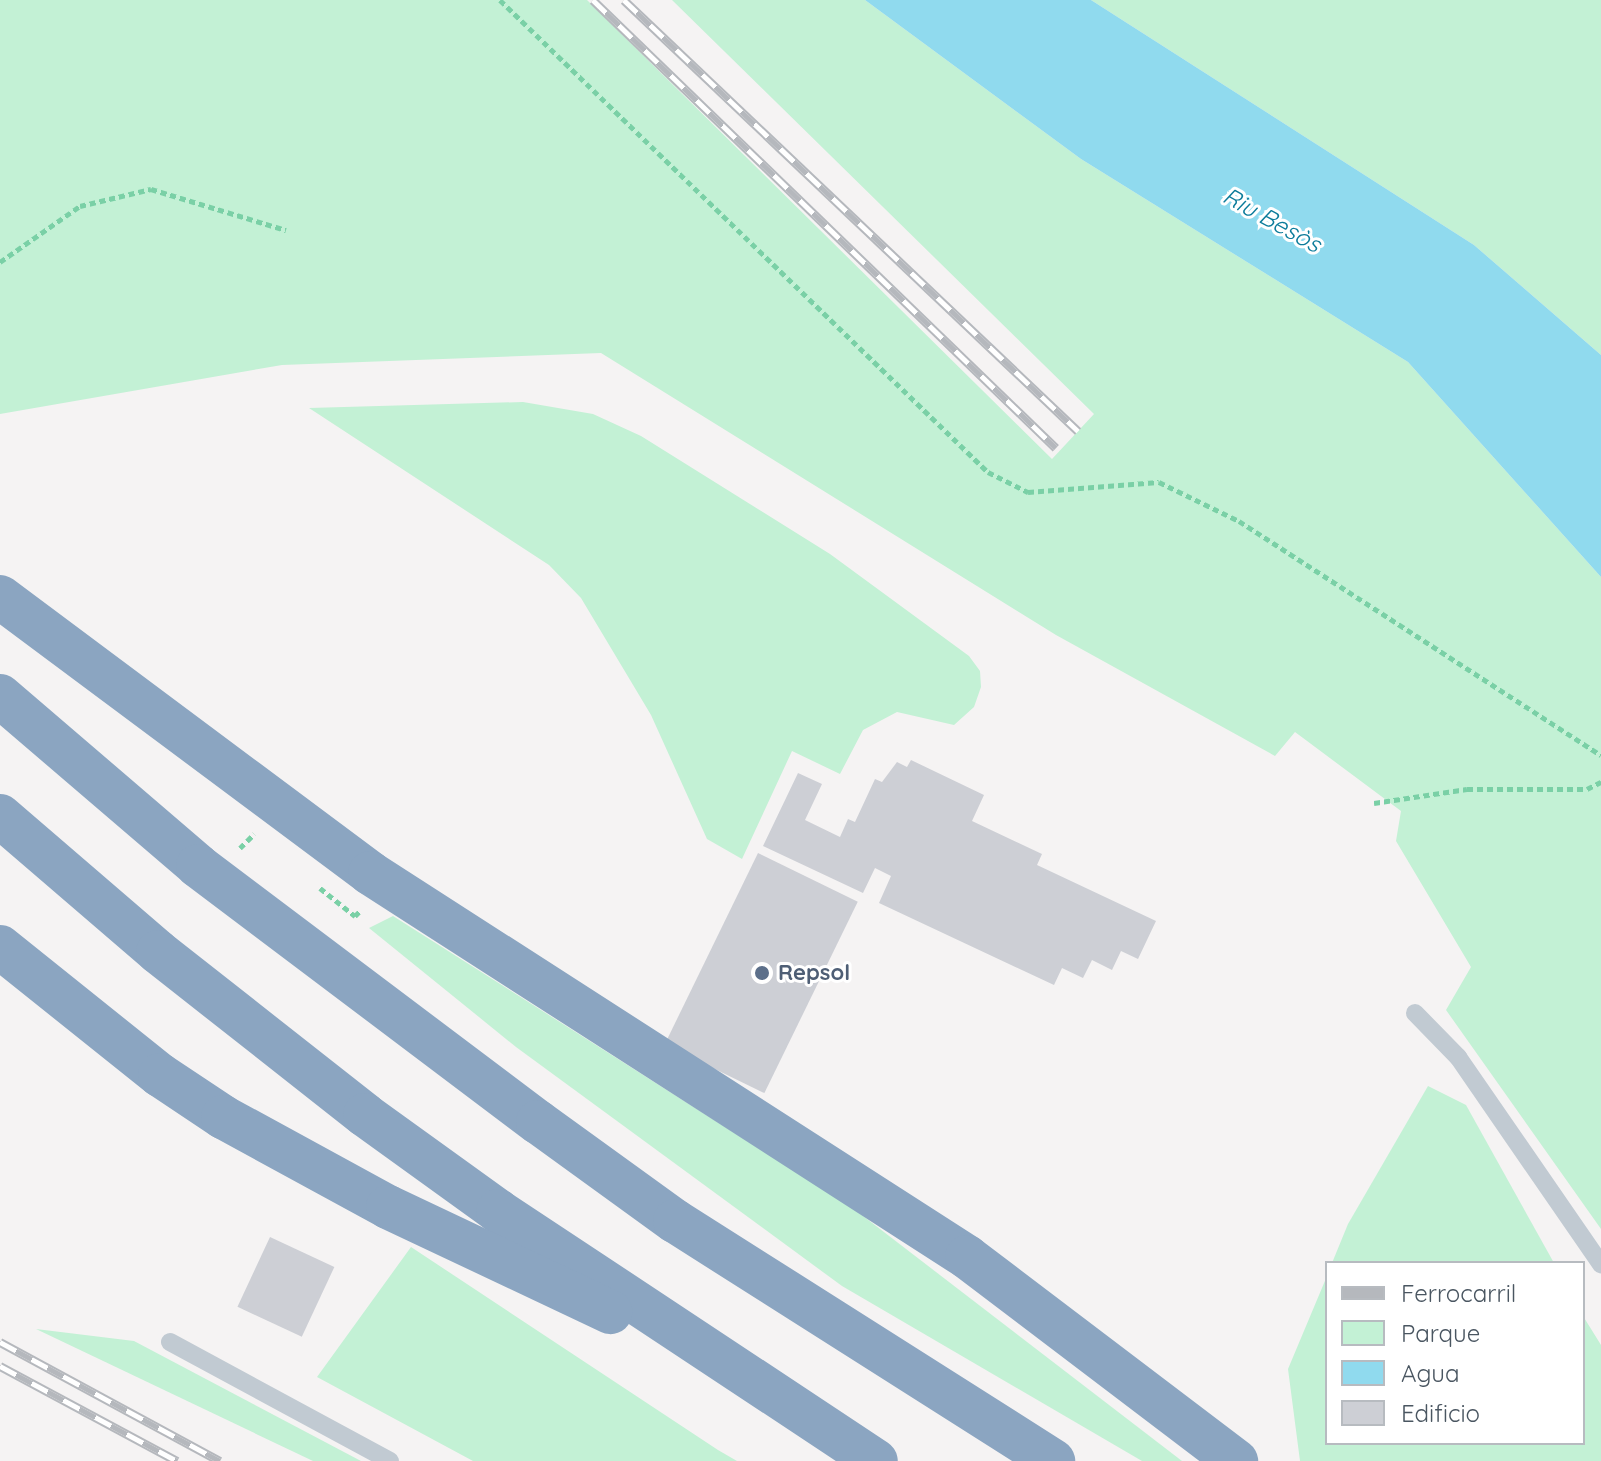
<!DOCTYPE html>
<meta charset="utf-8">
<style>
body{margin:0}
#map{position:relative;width:1601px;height:1461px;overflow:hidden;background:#f5f3f3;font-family:Quicksand,sans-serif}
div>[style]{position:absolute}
.green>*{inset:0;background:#c3f1d5}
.water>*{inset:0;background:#90daee}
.building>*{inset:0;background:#cdcfd5;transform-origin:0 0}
.path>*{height:5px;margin-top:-2.5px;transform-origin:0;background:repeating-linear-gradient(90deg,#7ad0a6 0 6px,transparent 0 10px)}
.service>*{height:18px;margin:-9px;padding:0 9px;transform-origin:9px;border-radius:9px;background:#c1cad2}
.motorway>*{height:44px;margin:-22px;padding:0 22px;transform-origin:22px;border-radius:22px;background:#8ba5c1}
.rail>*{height:9px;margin-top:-4.5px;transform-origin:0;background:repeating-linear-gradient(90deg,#fff 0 18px,#b5b8bd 0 36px);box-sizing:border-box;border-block:2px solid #b5b8bd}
.dots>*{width:22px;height:22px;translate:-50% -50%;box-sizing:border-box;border:4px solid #fff;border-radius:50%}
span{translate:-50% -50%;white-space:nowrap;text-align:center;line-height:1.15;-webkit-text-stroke:6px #fff;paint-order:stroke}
.service-label{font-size:22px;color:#4e5e75;font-weight:700}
.left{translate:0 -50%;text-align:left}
.water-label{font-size:24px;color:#0c7c9b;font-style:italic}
.legend{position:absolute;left:1325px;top:1261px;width:260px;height:184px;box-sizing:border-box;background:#fff;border:2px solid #b7bbc0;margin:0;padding:10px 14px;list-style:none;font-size:24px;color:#4a5661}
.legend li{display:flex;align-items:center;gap:16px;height:40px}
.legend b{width:40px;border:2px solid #b7bbc0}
</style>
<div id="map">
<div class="green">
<div style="clip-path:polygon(0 0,587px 0,1052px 459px,1094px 414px,672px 0,865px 0,1081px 159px,1408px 362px,1601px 577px,1601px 1229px,1446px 1010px,1471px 967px,1396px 841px,1401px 811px,1295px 732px,1275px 756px,1056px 635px,601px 353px,282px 365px,0 414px)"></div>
<div style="clip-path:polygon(1091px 0,1601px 0,1601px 355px,1474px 245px)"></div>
<div style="clip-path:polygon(523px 402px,593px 414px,641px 436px,830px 554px,969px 656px,980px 671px,981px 687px,974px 707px,954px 725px,897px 712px,863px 730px,840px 774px,792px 751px,742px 859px,707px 839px,651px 715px,581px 598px,549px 565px,309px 408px)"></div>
<div style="clip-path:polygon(393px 916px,854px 1209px,1182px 1461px,1142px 1461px,842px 1286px,516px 1047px,369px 928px)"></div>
<div style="clip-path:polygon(1428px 1086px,1466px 1105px,1554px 1263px,1332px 1263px,1348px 1224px)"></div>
<div style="clip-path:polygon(411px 1247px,718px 1450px,737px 1461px,473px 1461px,317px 1377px)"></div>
<div style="clip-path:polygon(1327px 1276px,1327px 1443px,1583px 1443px,1583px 1316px,1601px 1345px,1601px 1461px,1300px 1461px,1288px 1369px)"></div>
<div style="clip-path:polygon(36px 1329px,134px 1341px,361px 1461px,313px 1461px)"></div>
</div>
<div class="water">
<div style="clip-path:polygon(865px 0,1091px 0,1474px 245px,1601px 355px,1601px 577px,1408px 362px,1081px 159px)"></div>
</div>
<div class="building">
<div style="clip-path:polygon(911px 760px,984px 795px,972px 821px,1042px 854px,1037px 865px,1156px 921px,1138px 959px,1121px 951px,1112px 970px,1092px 960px,1083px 978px,1062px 968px,1054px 985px,879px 903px,891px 876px,875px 868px,863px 893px,763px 846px,798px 773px,822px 784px,805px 820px,840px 837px,848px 819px,855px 822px,875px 779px,882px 782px,897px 762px,907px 767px)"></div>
<div style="left:758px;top:853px;width:111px;height:213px;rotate:26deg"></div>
<div style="left:270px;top:1237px;width:71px;height:77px;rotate:25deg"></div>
</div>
<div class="path">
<div style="left:500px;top:0;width:679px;rotate:44.05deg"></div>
<div style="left:988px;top:472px;width:45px;rotate:26.6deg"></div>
<div style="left:1028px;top:492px;width:131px;rotate:-4.4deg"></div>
<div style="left:1159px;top:482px;width:89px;rotate:26deg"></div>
<div style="left:1239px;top:521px;width:431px;rotate:32.9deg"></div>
<div style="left:0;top:262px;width:98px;rotate:-35deg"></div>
<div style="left:80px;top:206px;width:73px;rotate:-13.5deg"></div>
<div style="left:151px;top:189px;width:141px;rotate:16.9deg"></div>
<div style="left:1374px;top:803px;width:94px;rotate:-8.6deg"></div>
<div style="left:1467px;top:789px;width:120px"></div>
<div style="left:1587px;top:789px;width:16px;rotate:-27deg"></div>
<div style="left:240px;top:848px;width:20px;rotate:-45deg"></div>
<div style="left:320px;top:888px;width:45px;rotate:38.7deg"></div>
<div style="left:355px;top:916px;width:8px;rotate:-45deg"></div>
</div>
<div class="service">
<div style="left:1415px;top:1013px;width:62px;rotate:45.7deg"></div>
<div style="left:1458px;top:1057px;width:252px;rotate:55.4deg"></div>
<div style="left:170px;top:1342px;width:250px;rotate:28.4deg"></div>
</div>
<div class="motorway">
<div style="left:0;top:597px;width:462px;rotate:36.7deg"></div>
<div style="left:370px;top:873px;width:710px;rotate:32.75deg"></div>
<div style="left:967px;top:1257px;width:338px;rotate:37.2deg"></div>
<div style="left:0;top:696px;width:261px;rotate:40.6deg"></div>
<div style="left:198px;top:866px;width:426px;rotate:37deg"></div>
<div style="left:538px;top:1122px;width:169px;rotate:35.9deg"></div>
<div style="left:675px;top:1221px;width:448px;rotate:32.4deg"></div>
<div style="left:0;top:816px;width:208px;rotate:40.7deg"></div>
<div style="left:158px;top:952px;width:263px;rotate:38.2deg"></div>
<div style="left:365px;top:1115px;width:164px;rotate:35.8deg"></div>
<div style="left:498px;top:1211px;width:453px;rotate:33.5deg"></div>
<div style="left:0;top:947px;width:205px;rotate:38.7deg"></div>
<div style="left:160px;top:1075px;width:76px;rotate:33.7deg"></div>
<div style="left:223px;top:1117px;width:188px;rotate:28.6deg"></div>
<div style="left:388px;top:1207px;width:246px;rotate:25.3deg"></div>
</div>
<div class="rail">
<div style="left:593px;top:0;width:644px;rotate:44.06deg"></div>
<div style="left:624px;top:0;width:626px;rotate:43.51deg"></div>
<div style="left:0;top:1342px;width:250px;rotate:28.4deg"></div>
<div style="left:0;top:1366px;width:201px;rotate:28.2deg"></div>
</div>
<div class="dots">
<div style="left:762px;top:973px;background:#5c6f8a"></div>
</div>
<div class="service-label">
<span class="left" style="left:778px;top:973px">Repsol</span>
</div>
<div class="water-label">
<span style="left:1272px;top:220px;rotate:29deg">Riu Besòs</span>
</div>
<ul class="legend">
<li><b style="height:10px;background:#b5b8bd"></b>Ferrocarril</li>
<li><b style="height:22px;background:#c3f1d5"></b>Parque</li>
<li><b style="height:22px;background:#90daee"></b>Agua</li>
<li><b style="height:22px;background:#cdcfd5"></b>Edificio</li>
</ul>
</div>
